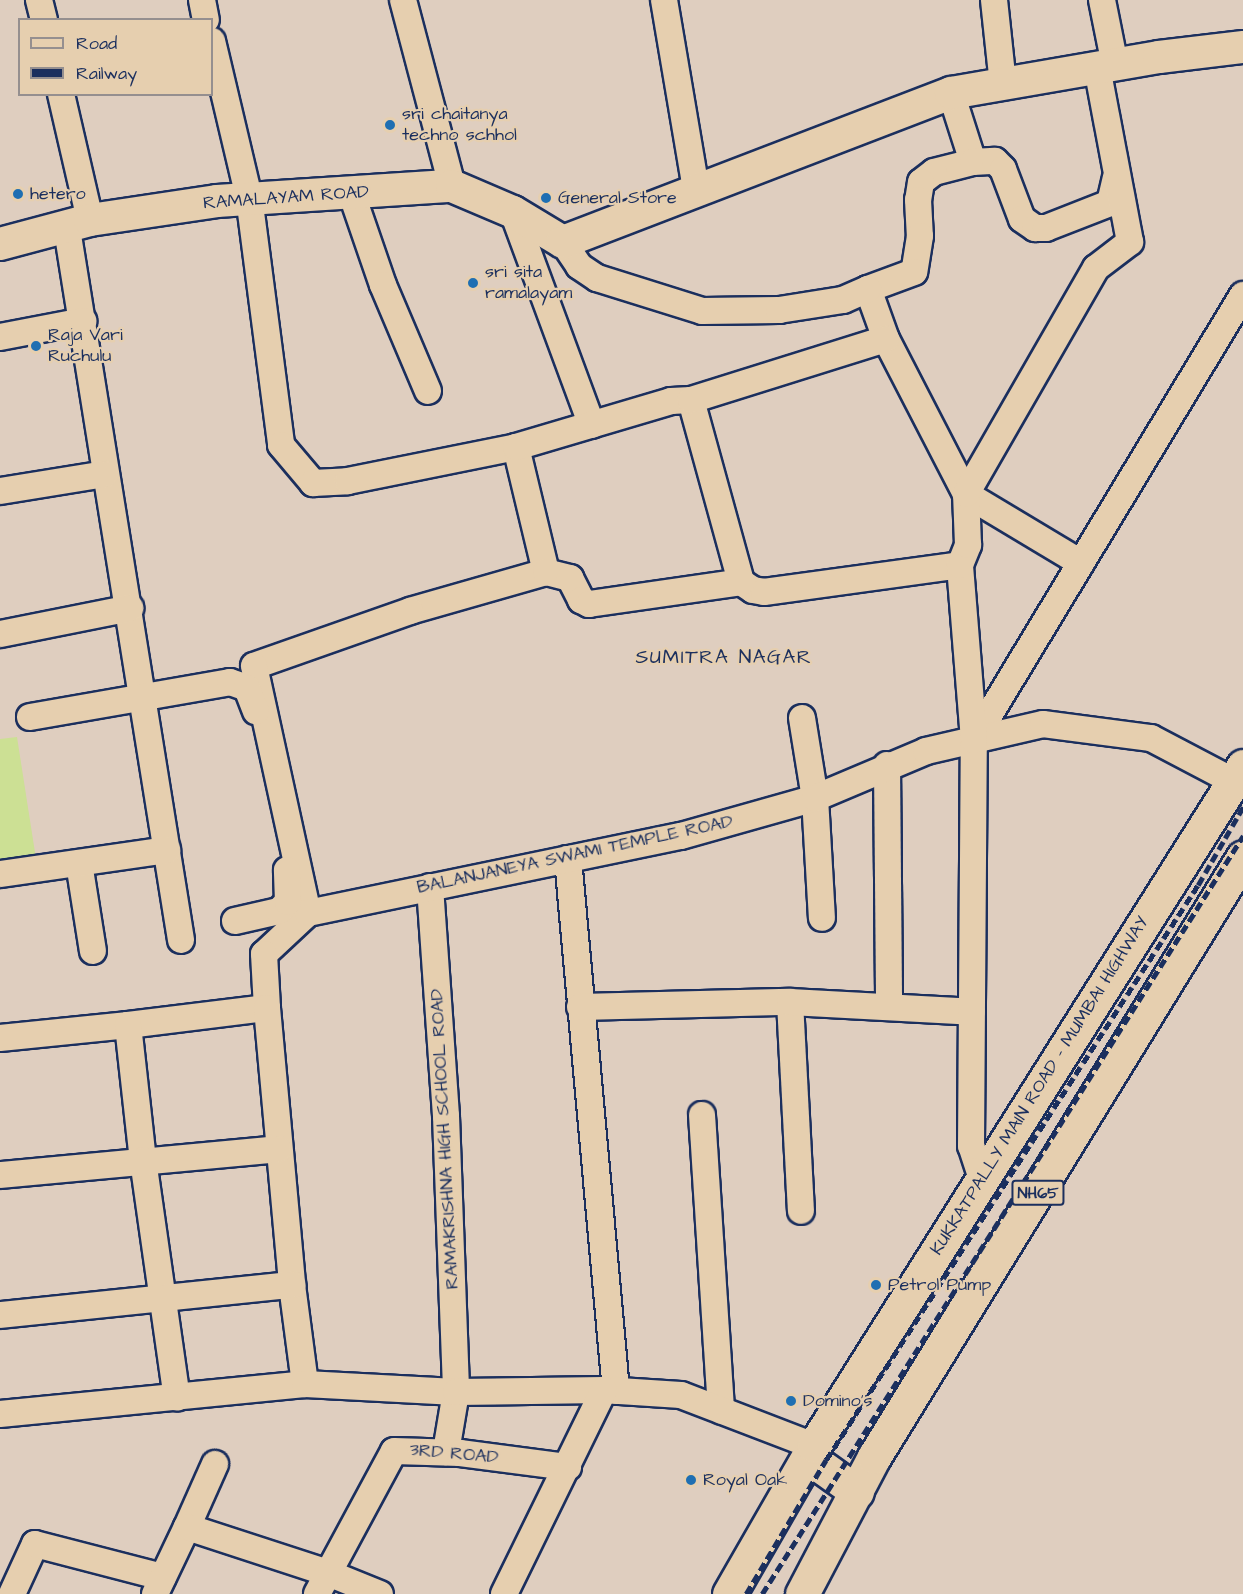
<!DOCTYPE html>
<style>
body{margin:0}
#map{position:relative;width:1243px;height:1594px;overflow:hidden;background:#dfcebf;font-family:"Architects Daughter",sans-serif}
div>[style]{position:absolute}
.green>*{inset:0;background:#cce094}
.roads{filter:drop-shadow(2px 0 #1b2f5e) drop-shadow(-2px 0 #1b2f5e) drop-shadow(0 2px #1b2f5e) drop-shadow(0 -2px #1b2f5e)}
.minor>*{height:26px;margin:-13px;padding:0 13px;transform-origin:13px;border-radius:13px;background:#e6cfaf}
.tertiary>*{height:32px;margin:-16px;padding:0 16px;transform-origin:16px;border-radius:16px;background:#e6cfaf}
.trunk>*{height:33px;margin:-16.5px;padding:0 16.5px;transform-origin:16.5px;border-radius:16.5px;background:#e6cfaf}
.rail>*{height:4.5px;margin-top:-2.25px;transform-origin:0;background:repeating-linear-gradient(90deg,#1b2f5e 0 9px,transparent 0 13.5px)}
.dots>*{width:16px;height:16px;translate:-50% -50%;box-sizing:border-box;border:3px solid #e6cfaf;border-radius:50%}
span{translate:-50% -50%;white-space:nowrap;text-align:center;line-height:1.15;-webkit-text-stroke:4.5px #e6cfaf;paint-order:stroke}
.shield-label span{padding:2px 4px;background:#e6cfaf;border:2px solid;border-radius:4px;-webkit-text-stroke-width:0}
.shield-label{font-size:16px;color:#1b2f5e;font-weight:700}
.poi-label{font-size:18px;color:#1b2f5e}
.left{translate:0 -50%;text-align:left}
.street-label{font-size:18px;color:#1b2f5e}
.neighbourhood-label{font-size:20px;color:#1b2f5e;letter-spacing:1.5px}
.legend{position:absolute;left:18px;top:18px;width:195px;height:78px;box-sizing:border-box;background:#e6cfaf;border:2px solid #958f8f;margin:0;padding:8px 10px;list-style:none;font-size:18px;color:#1b2f5e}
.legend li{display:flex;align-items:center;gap:12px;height:30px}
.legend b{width:30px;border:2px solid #958f8f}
</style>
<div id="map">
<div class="green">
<div style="clip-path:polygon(17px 737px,36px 859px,0 864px,0 739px)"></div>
</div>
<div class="roads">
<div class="minor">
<div style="left:39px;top:0;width:21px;rotate:76deg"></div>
<div style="left:202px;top:0;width:20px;rotate:79deg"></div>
<div style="left:403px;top:0;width:192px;rotate:75.2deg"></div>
<div style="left:664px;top:0;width:193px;rotate:80.4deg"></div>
<div style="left:994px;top:0;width:84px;rotate:83.9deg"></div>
<div style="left:1102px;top:0;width:66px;rotate:78.7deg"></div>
<div style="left:212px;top:41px;width:160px;rotate:76.7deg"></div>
<div style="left:249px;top:197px;width:250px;rotate:82.6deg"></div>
<div style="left:281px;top:445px;width:50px;rotate:49.9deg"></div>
<div style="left:313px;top:483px;width:35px;rotate:-3deg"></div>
<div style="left:348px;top:481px;width:171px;rotate:-11.4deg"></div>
<div style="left:516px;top:447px;width:129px;rotate:76.5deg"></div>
<div style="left:546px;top:572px;width:141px;rotate:164deg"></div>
<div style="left:410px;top:611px;width:165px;rotate:160.6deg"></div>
<div style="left:254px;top:666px;width:253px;rotate:77.7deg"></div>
<div style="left:308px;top:913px;width:60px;rotate:137deg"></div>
<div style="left:264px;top:954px;width:54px;rotate:86.8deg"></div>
<div style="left:951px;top:93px;width:72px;rotate:72.3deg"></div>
<div style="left:973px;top:162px;width:40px;rotate:165.6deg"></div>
<div style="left:934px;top:172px;width:16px;rotate:142deg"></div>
<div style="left:921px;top:182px;width:18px;rotate:99deg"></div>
<div style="left:918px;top:200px;width:36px;rotate:87deg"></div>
<div style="left:920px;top:236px;width:36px;rotate:99deg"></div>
<div style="left:914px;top:272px;width:49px;rotate:159.7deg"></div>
<div style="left:868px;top:289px;width:53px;rotate:70.2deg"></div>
<div style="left:886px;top:339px;width:174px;rotate:62.7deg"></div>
<div style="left:966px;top:494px;width:134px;rotate:31deg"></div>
<div style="left:61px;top:94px;width:129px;rotate:77deg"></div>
<div style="left:973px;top:162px;width:22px;rotate:-3deg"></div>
<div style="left:995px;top:161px;width:11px;rotate:45deg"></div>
<div style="left:1003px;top:169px;width:53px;rotate:69.2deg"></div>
<div style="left:1022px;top:219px;width:16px;rotate:35deg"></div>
<div style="left:1035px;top:228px;width:11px"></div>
<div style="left:1046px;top:228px;width:69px;rotate:-21.3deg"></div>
<div style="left:1110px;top:203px;width:26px;rotate:-77deg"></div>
<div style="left:351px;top:192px;width:98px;rotate:71deg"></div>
<div style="left:383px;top:285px;width:115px;rotate:67deg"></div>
<div style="left:513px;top:212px;width:227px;rotate:69.7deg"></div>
<div style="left:67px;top:229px;width:720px;rotate:80.89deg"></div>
<div style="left:563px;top:242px;width:29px;rotate:56deg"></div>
<div style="left:579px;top:266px;width:22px;rotate:34deg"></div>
<div style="left:597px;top:278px;width:110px;rotate:17.4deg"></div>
<div style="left:702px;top:311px;width:77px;rotate:-0.7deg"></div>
<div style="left:779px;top:310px;width:65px;rotate:-8.9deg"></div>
<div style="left:843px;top:300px;width:27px;rotate:-24deg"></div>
<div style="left:0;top:337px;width:85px;rotate:-10.9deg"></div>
<div style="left:691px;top:400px;width:189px;rotate:74.6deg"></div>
<div style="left:741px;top:582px;width:14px;rotate:34deg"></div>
<div style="left:753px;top:590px;width:11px;rotate:10deg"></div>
<div style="left:764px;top:592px;width:198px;rotate:-7.8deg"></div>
<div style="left:516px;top:447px;width:162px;rotate:-16.5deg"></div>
<div style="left:671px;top:401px;width:20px;rotate:-3deg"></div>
<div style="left:691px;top:400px;width:204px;rotate:-17.4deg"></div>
<div style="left:0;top:491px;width:106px;rotate:-9.2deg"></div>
<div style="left:546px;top:572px;width:25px;rotate:14deg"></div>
<div style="left:570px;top:578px;width:25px;rotate:63deg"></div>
<div style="left:581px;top:600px;width:9px;rotate:27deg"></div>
<div style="left:589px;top:604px;width:154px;rotate:-8.2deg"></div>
<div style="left:0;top:634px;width:133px;rotate:-11.3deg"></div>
<div style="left:30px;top:717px;width:203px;rotate:-9.9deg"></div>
<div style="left:230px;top:682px;width:18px;rotate:19deg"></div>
<div style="left:247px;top:688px;width:25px;rotate:69deg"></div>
<div style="left:802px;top:718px;width:81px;rotate:80.8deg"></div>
<div style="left:815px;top:798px;width:120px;rotate:86.7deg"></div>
<div style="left:974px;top:740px;width:520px;rotate:-58.85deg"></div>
<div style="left:887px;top:765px;width:240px;rotate:89.5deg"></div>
<div style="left:568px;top:859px;width:534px;rotate:84.84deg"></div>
<div style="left:79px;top:863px;width:89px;rotate:81deg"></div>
<div style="left:0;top:874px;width:169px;rotate:-8.2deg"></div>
<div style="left:430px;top:887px;width:230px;rotate:86deg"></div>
<div style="left:446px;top:1116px;width:276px;rotate:87.9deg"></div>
<div style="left:456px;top:1392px;width:61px;rotate:99.5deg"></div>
<div style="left:308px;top:913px;width:381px;rotate:-11.7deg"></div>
<div style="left:681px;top:836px;width:139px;rotate:-15.8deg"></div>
<div style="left:815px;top:798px;width:121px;rotate:-22.9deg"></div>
<div style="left:926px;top:751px;width:120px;rotate:-13deg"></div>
<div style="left:1043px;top:724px;width:109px;rotate:7.4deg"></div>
<div style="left:1151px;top:738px;width:93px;rotate:27.7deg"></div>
<div style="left:235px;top:921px;width:45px;rotate:-12.8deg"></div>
<div style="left:279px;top:911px;width:13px;rotate:-45deg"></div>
<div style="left:288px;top:902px;width:32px;rotate:-92deg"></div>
<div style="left:790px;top:1002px;width:209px;rotate:87deg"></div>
<div style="left:580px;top:1007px;width:210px;rotate:-1.4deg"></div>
<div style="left:790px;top:1002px;width:182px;rotate:3.1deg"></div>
<div style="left:128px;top:1025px;width:140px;rotate:-7deg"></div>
<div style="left:267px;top:1008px;width:278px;rotate:84.8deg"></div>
<div style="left:292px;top:1285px;width:100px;rotate:82.5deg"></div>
<div style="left:0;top:1038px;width:129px;rotate:-5.8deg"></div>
<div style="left:128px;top:1025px;width:136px;rotate:83.7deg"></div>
<div style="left:143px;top:1160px;width:240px;rotate:81.9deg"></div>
<div style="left:702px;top:1115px;width:296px;rotate:86.3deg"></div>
<div style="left:0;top:1175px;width:279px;rotate:-5.3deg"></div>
<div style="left:982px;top:1179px;width:35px;rotate:-108deg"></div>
<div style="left:971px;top:1146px;width:406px;rotate:-89.6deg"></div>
<div style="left:974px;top:740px;width:176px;rotate:-94.6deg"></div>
<div style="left:960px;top:565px;width:22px;rotate:-68deg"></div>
<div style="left:968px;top:545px;width:51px;rotate:-92.2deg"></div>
<div style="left:966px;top:494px;width:261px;rotate:-60.1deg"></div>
<div style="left:1096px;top:268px;width:43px;rotate:-37.4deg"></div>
<div style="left:1130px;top:242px;width:177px;rotate:-100.7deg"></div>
<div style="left:0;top:1315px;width:294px;rotate:-5.9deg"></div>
<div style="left:0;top:1414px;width:306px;rotate:-5.6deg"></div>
<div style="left:305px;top:1384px;width:151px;rotate:3deg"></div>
<div style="left:456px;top:1392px;width:148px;rotate:-0.8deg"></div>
<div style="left:604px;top:1390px;width:77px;rotate:3.7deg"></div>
<div style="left:681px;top:1395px;width:142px;rotate:21deg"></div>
<div style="left:187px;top:1527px;width:69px;rotate:-66deg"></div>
<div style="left:12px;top:1594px;width:55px;rotate:-65.3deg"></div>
<div style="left:35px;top:1544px;width:132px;rotate:14.5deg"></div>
<div style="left:155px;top:1594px;width:74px;rotate:-64.5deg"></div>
<div style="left:187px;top:1527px;width:148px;rotate:18.1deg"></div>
<div style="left:328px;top:1573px;width:56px;rotate:22deg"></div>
<div style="left:317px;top:1594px;width:162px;rotate:-61.7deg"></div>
<div style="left:394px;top:1451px;width:66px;rotate:1.7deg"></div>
<div style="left:460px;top:1453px;width:109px;rotate:7.4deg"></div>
<div style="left:504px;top:1594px;width:227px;rotate:-63.9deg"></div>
</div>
<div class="tertiary">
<div style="left:0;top:244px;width:93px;rotate:-14.9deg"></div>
<div style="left:90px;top:220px;width:128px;rotate:-8.5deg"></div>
<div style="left:217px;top:201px;width:235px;rotate:-3.7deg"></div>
<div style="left:452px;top:186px;width:66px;rotate:23.1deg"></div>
<div style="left:513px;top:212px;width:58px;rotate:31deg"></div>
<div style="left:563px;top:242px;width:416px;rotate:-21deg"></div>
<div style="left:951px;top:93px;width:211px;rotate:-9.8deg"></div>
<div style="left:1159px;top:57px;width:85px;rotate:-6.8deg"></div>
</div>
<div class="trunk">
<div style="left:808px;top:1457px;width:60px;rotate:35.5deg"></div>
<div style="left:729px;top:1594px;width:171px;rotate:-60.1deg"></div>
<div style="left:814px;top:1446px;width:804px;rotate:-57.75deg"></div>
<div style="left:802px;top:1594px;width:155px;rotate:-62.3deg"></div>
<div style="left:874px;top:1457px;width:704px;rotate:-58.41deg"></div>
</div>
</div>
<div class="rail">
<div style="left:746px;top:1594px;width:156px;rotate:-59.2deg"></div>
<div style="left:826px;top:1460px;width:685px;rotate:-57.1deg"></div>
<div style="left:1198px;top:885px;width:90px;rotate:-60deg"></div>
<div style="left:762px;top:1594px;width:898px;rotate:-57.6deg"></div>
</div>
<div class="dots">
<div style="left:390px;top:125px;background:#1f6fb2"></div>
<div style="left:18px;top:194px;background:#1f6fb2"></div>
<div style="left:546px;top:198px;background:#1f6fb2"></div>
<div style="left:473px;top:283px;background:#1f6fb2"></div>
<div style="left:36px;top:346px;background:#1f6fb2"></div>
<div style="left:876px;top:1285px;background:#1f6fb2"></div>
<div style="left:791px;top:1401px;background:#1f6fb2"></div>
<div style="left:691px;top:1480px;background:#1f6fb2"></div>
</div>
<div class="shield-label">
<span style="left:1038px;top:1193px">NH65</span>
</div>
<div class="poi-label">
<span class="left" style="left:402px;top:125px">sri chaitanya<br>techno schhol</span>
<span class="left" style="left:30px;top:194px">hetero</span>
<span class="left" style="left:558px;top:198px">General Store</span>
<span class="left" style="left:485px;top:283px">sri sita<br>ramalayam</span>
<span class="left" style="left:48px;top:346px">Raja Vari<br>Ruchulu</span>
<span class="left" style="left:888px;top:1285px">Petrol Pump</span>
<span class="left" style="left:803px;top:1401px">Domino's</span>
<span class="left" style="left:703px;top:1480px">Royal Oak</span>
</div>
<div class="street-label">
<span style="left:286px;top:198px;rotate:-4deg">RAMALAYAM ROAD</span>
<span style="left:575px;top:855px;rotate:-12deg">BALANJANEYA SWAMI TEMPLE ROAD</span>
<span style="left:1040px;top:1086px;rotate:-58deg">KUKKATPALLY MAIN ROAD - MUMBAI HIGHWAY</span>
<span style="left:445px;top:1139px;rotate:-93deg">RAMAKRISHNA HIGH SCHOOL ROAD</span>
<span style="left:454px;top:1454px;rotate:5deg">3RD ROAD</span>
</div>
<div class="neighbourhood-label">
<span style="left:724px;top:657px">SUMITRA NAGAR</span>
</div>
<ul class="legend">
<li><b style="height:8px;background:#e6cfaf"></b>Road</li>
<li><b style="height:8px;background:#1b2f5e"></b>Railway</li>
</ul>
</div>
